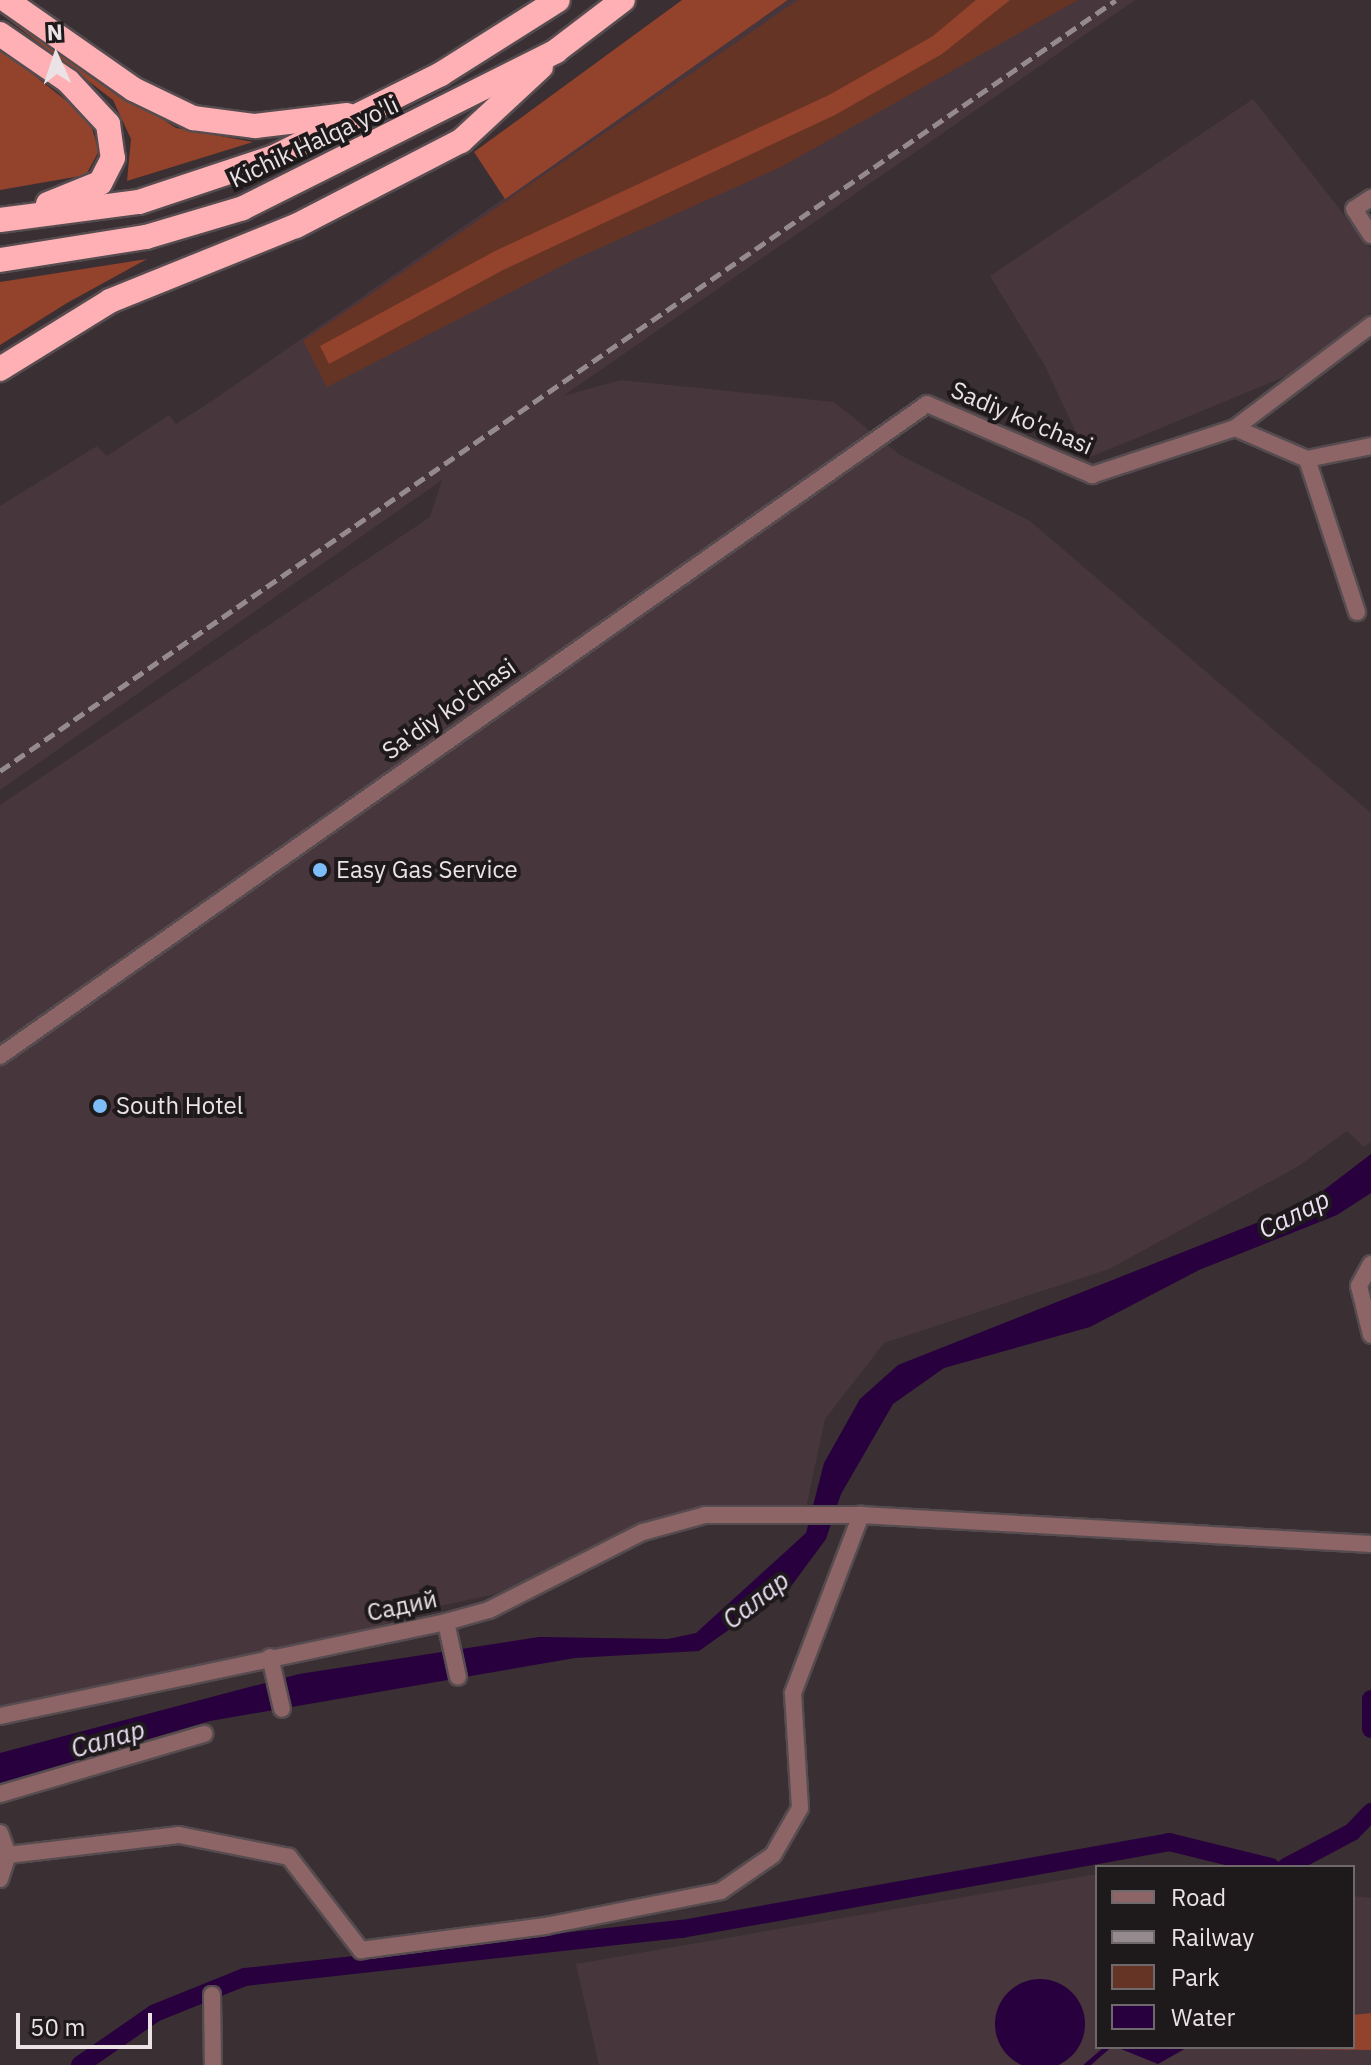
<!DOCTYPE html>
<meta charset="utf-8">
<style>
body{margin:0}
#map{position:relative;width:1371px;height:2065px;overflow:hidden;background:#3a2f33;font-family:"IBM Plex Sans",sans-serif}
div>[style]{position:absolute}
.built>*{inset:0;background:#48363d}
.green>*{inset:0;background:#663425}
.forest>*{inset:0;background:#93422b}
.water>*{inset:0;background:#29003e}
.round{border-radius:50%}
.stream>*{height:5px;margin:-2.5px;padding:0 2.5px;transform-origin:2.5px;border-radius:2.5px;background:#29003e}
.canal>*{height:18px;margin:-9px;padding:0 9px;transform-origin:9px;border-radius:9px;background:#29003e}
.roads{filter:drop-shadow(2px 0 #564c4f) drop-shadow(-2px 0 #564c4f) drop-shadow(0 2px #564c4f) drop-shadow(0 -2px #564c4f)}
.street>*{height:16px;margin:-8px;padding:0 8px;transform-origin:8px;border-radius:8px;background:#8d6567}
.highway>*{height:24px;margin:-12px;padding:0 12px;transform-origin:12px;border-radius:12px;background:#feb0b4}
.rail>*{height:5px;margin-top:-2.5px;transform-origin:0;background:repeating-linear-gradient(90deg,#958b8f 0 12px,transparent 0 18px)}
.dots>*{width:22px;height:22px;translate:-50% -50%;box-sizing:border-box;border:4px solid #1e191a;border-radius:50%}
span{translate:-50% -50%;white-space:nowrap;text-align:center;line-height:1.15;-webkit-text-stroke:8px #1e191a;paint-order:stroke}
.street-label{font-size:24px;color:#eae2e5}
.poi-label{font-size:24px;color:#eae2e5}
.left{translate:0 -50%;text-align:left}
.water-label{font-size:26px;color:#eadff3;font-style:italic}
.legend{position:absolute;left:1095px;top:1865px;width:260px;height:184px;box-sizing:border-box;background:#1e191a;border:2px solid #70696b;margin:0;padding:10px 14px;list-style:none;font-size:24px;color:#eae2e5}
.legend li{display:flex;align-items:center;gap:16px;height:40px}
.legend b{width:40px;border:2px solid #70696b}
.north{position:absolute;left:16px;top:16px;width:80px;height:80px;-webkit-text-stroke:6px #1e191a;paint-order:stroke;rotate:357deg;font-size:22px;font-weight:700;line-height:32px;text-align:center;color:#eae2e5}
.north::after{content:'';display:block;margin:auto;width:28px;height:36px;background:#eae2e5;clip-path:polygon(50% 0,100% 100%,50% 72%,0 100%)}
.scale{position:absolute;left:16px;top:2013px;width:136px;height:36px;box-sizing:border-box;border:4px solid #eae2e5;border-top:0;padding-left:10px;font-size:24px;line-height:28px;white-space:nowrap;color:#eae2e5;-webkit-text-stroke:6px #1e191a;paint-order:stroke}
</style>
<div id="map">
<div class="built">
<div style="clip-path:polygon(789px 0,1135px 0,563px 396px,621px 380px,834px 402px,900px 455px,1030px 521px,1371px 813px,1371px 1142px,1364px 1147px,1347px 1131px,1297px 1167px,1109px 1269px,884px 1343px,825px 1419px,806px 1508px,674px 1514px,496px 1594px,388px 1617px,388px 1626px,0 1706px,0 805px,430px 517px,442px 480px,0 790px,0 506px,97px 446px,107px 456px,169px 415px,176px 424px,212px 401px)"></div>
<div style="clip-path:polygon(1253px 99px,1371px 249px,1371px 312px,1294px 373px,1088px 458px,1045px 366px,990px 276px)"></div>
<div style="clip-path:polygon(1097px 1874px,1097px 2047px,1353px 2047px,1353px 1896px,1371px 1898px,1371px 2065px,599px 2065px,576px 1964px)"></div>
</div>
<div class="green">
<div style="clip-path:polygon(798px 0,1078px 0,781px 167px,575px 259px,327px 387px,303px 341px)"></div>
</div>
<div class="forest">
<div style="clip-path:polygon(682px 0,788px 0,505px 199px,474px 152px)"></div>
<div style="clip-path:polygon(976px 0,1010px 0,942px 54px,835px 115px,503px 270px,329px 364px,320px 346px,495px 251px,829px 95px,933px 36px)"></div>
<div style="clip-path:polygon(0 13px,176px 128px,253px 142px,127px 181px,131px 139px,113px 100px)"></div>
<div style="clip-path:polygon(0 48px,89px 119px,99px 151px,86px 175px,0 190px)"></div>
<div style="clip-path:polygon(147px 259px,67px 303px,0 345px,0 282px)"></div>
<div style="clip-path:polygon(1371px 2013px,1371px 2050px,1283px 2049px,1353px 2047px,1353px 2015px)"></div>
</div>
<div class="water">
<div style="clip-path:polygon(1371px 1154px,1371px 1193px,1337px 1215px,1199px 1270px,1090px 1327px,944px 1368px,893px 1404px,841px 1494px,826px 1539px,792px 1585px,699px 1651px,575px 1658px,210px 1721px,0 1783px,0 1753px,299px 1674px,539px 1637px,668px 1639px,696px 1633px,806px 1533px,824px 1463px,860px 1399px,898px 1365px,1307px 1203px)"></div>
<div class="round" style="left:995px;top:1979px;width:90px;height:90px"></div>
<div style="clip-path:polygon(1116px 2047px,1188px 2047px,1158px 2064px)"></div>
</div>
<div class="stream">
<div style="left:1086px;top:2065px;width:28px;rotate:-41deg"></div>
</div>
<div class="canal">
<div style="left:1371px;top:1699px;width:30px;rotate:90deg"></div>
<div style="left:1286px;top:1867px;width:75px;rotate:-27.9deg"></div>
<div style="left:1352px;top:1832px;width:28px;rotate:-46deg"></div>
<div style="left:80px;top:2065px;width:91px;rotate:-34.7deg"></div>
<div style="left:155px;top:2013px;width:97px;rotate:-21.8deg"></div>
<div style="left:245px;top:1977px;width:440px;rotate:-6.3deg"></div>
<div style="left:682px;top:1929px;width:495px;rotate:-10.1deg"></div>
<div style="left:1169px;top:1842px;width:105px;rotate:13.8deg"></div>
</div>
<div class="roads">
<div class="street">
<div style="left:1371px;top:198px;width:20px;rotate:147deg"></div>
<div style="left:1354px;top:209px;width:31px;rotate:57deg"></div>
<div style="left:1235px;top:428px;width:171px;rotate:-37.1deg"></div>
<div style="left:1307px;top:459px;width:161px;rotate:71.9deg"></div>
<div style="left:0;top:1056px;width:1133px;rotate:-35.12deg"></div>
<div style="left:927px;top:404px;width:180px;rotate:23.3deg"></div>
<div style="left:1092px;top:475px;width:151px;rotate:-18.2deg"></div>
<div style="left:1235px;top:428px;width:78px;rotate:23.3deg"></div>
<div style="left:1307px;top:459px;width:65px;rotate:-11.5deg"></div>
<div style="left:1371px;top:1264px;width:25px;rotate:119deg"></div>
<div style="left:1359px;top:1286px;width:50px;rotate:76.2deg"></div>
<div style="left:446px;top:1622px;width:56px;rotate:77.7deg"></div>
<div style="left:270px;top:1657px;width:53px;rotate:77deg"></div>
<div style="left:0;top:1716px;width:456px;rotate:-11.9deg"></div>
<div style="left:446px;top:1622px;width:45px;rotate:-15.6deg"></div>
<div style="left:489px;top:1610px;width:173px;rotate:-26.9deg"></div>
<div style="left:643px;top:1532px;width:64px;rotate:-15.3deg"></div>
<div style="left:705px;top:1515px;width:156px"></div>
<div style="left:861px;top:1515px;width:511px;rotate:3.25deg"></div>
<div style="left:0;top:1794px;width:213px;rotate:-16.4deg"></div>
<div style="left:0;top:1833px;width:23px;rotate:70deg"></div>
<div style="left:0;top:1879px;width:25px;rotate:-72deg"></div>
<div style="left:8px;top:1855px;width:172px;rotate:-6.7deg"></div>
<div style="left:179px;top:1835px;width:112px;rotate:11.3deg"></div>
<div style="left:289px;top:1857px;width:118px;rotate:52.3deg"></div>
<div style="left:361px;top:1950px;width:186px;rotate:-7.4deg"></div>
<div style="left:545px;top:1926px;width:179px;rotate:-11.2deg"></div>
<div style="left:721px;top:1891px;width:63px;rotate:-34.7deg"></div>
<div style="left:773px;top:1855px;width:54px;rotate:-60.1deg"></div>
<div style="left:800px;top:1808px;width:115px;rotate:-93.5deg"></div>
<div style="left:793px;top:1693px;width:191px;rotate:-69.1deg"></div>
<div style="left:212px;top:1995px;width:70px;rotate:89.2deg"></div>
</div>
<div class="highway">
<div style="left:6px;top:0;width:155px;rotate:35deg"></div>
<div style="left:133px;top:89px;width:67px;rotate:25.8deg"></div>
<div style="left:193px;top:118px;width:63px;rotate:7.4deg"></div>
<div style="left:255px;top:126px;width:93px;rotate:-6.8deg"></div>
<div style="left:0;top:34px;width:83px;rotate:34.7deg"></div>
<div style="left:68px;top:81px;width:59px;rotate:47.1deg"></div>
<div style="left:108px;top:124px;width:34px;rotate:82deg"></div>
<div style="left:113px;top:158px;width:28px;rotate:117deg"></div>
<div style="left:100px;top:183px;width:56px;rotate:158deg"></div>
<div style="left:0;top:220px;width:140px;rotate:-7.4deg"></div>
<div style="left:139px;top:202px;width:142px;rotate:-18.4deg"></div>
<div style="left:274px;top:157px;width:186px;rotate:-26.4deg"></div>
<div style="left:441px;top:74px;width:138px;rotate:-32.3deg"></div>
<div style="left:0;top:260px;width:148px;rotate:-9deg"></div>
<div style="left:146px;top:237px;width:101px;rotate:-16.6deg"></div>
<div style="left:243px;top:208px;width:350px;rotate:-26.6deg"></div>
<div style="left:556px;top:51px;width:84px;rotate:-37.3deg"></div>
<div style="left:0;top:369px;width:129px;rotate:-31.7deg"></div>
<div style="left:110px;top:301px;width:201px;rotate:-22deg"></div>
<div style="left:296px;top:226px;width:186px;rotate:-27.3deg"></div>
<div style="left:461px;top:141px;width:109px;rotate:-42.8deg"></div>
</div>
</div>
<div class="rail">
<div style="left:0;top:771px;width:1356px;rotate:-34.64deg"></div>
</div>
<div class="dots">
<div style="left:320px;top:870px;background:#7dbef9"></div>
<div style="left:100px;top:1106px;background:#7dbef9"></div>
</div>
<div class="street-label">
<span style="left:314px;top:142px;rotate:-25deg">Kichik Halqa yo'li</span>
<span style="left:1022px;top:418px;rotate:23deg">Sadiy ko'chasi</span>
<span style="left:449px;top:709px;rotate:-35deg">Sa'diy ko'chasi</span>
<span style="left:402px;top:1606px;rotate:-12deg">Садий</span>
</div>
<div class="poi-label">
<span class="left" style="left:336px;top:870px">Easy Gas Service</span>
<span class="left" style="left:116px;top:1106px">South Hotel</span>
</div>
<div class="water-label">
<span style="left:1294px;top:1214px;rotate:-27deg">Салар</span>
<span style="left:756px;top:1600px;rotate:-38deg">Салар</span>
<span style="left:108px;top:1739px;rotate:-16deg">Салар</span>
</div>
<ul class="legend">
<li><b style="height:10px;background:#8d6567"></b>Road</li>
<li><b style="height:10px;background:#958b8f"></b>Railway</li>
<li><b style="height:22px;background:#663425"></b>Park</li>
<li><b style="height:22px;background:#29003e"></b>Water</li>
</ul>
<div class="north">N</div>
<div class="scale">50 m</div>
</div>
